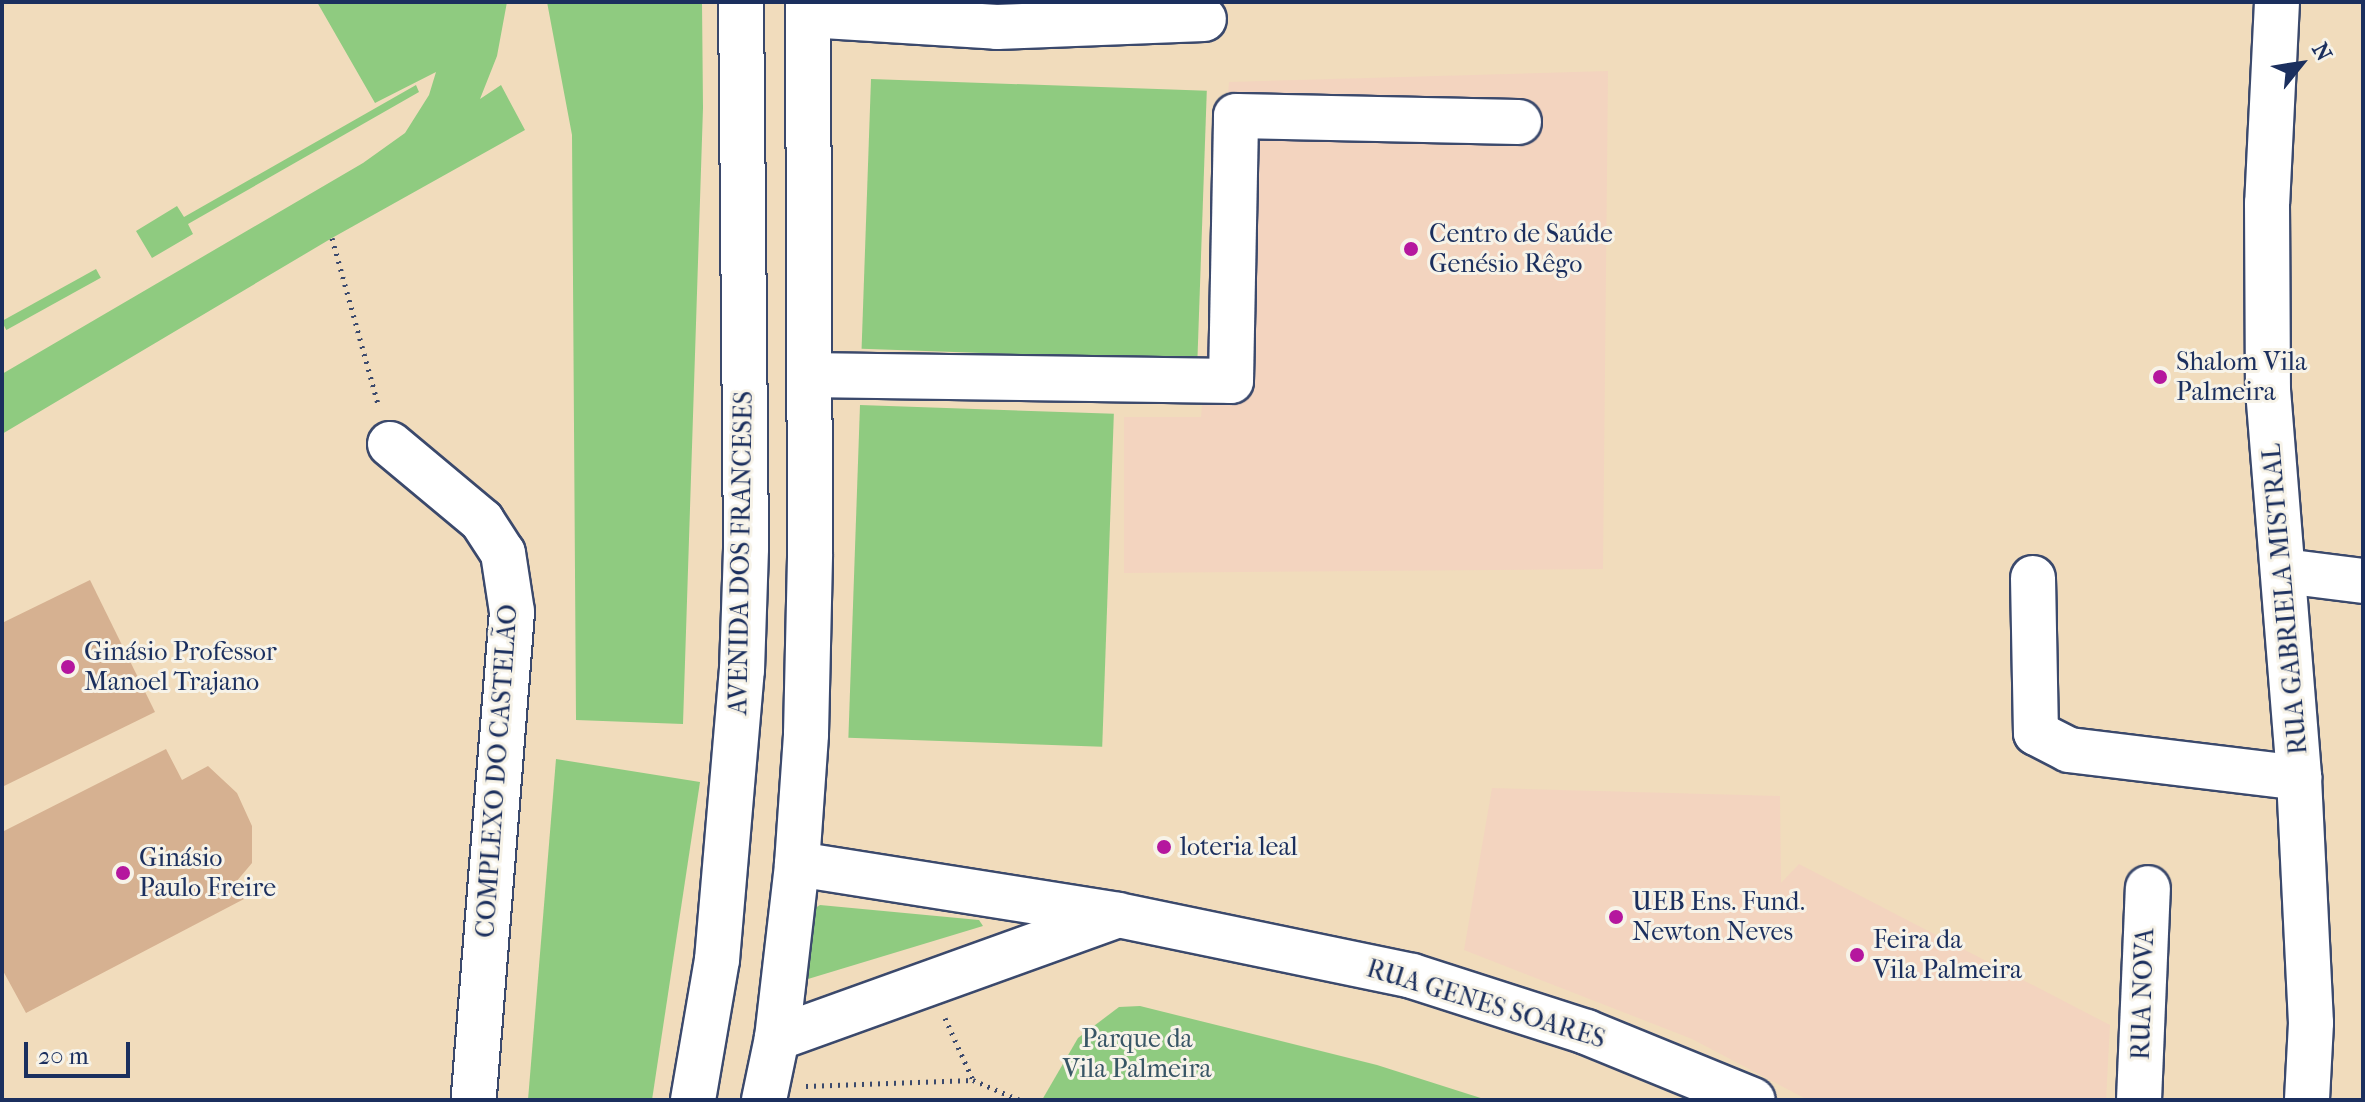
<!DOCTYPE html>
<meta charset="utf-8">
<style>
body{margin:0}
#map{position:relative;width:2365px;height:1102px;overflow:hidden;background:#f1dcbc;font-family:"IM FELL French Canon",serif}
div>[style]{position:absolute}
.built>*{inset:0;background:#f3d4bf}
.green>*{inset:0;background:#8fcb80;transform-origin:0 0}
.building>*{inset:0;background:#d6b191}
.path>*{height:5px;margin-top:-2.5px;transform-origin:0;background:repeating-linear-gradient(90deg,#3b496c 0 2px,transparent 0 8px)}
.roads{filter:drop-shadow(2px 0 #3b496c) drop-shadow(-2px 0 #3b496c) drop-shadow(0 2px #3b496c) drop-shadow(0 -2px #3b496c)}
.minor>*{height:44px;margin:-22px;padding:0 22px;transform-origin:22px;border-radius:22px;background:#fff}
.major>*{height:44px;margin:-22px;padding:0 22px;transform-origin:22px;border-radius:22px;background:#fff}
.dots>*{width:22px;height:22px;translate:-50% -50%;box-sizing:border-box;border:4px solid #f7f3e8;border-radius:50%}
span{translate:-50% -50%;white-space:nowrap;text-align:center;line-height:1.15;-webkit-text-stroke:6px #f7f3e8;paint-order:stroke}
.poi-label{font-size:26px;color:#1b2f5e}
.left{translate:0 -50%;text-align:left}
.street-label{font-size:26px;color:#1b2f5e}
.park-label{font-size:26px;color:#385666}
.frame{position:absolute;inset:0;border:4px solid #1b2f5e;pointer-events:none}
.north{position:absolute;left:2261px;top:24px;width:80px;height:80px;-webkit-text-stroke:6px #f7f3e8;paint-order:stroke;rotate:60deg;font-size:22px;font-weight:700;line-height:32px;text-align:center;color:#1b2f5e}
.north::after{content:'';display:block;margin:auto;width:28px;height:36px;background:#1b2f5e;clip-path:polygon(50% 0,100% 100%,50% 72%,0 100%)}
.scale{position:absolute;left:24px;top:1042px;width:106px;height:36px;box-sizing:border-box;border:4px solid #1b2f5e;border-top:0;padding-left:10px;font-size:24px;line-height:28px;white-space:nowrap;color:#1b2f5e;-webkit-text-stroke:6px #f7f3e8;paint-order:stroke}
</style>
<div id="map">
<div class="built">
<div style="clip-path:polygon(1608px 71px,1603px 569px,1124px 573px,1124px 417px,1201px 417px,1229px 82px)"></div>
<div style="clip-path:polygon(1492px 788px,1780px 796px,1781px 883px,1799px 864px,2110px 1025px,2106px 1100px,1808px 1100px,1692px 1039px,1464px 950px)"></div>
</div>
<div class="green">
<div style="clip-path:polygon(317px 2px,507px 2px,497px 56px,480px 99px,501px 85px,525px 130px,332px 238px,2px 434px,2px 374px,363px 163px,405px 133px,429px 95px,436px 72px,375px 103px)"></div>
<div style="clip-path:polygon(547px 2px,702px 2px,703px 108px,683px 724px,576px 720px,572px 135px)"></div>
<div style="left:871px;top:79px;width:336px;height:270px;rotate:2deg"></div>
<div style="clip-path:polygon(416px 85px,419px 92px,188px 224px,193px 234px,152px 258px,136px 231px,177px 206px,184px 217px)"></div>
<div style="left:96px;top:269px;width:10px;height:108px;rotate:61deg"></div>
<div style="left:860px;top:405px;width:254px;height:333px;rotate:2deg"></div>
<div style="clip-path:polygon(556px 759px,700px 782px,652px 1100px,528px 1100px)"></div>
<div style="clip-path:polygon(820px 905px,979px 920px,983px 926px,808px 979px,805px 977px,812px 910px)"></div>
<div style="clip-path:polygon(1140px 1006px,1377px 1065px,1487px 1100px,1042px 1100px,1078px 1038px,1119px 1007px)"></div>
</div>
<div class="building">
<div style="clip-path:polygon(90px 580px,155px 712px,2px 787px,2px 623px)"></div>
<div style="clip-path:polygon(166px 749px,182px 780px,208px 766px,237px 793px,252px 826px,252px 863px,236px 882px,244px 899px,26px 1013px,2px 969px,2px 832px)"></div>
</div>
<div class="path">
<div style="left:332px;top:238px;width:175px;rotate:74.5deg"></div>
<div style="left:945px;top:1018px;width:68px;rotate:65.7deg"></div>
<div style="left:973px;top:1080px;width:51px;rotate:23.1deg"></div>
<div style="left:806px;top:1086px;width:167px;rotate:-2.1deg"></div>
</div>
<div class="roads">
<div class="minor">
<div style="left:2277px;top:2px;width:201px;rotate:92.8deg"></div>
<div style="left:2267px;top:203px;width:187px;rotate:89.7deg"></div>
<div style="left:2268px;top:390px;width:389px;rotate:85.4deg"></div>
<div style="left:2299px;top:778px;width:245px;rotate:87.2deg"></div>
<div style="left:2311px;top:1023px;width:77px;rotate:93deg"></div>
<div style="left:808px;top:15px;width:189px;rotate:3.6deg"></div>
<div style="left:997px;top:27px;width:207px;rotate:-2.2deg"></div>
<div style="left:810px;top:375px;width:421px;rotate:0.8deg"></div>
<div style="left:1231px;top:381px;width:265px;rotate:-88.9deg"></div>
<div style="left:1236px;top:116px;width:283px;rotate:1.2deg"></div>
<div style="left:390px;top:444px;width:120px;rotate:39.9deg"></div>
<div style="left:482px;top:521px;width:38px;rotate:57deg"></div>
<div style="left:503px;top:553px;width:60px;rotate:81.3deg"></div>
<div style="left:512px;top:612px;width:489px;rotate:94.5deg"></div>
<div style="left:2284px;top:571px;width:80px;rotate:7.2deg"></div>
<div style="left:2033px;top:578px;width:155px;rotate:88.9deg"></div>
<div style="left:2036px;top:733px;width:37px;rotate:27deg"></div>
<div style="left:2069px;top:750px;width:232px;rotate:6.9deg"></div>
<div style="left:797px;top:864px;width:325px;rotate:9deg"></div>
<div style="left:1118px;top:915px;width:300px;rotate:11.7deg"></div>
<div style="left:1412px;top:976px;width:183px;rotate:17.8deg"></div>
<div style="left:1586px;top:1032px;width:180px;rotate:22.2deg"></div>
<div style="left:777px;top:1038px;width:360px;rotate:-19.8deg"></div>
<div style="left:2139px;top:1100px;width:212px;rotate:-87.6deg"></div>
</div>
<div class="major">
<div style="left:693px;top:1100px;width:142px;rotate:-80.3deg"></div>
<div style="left:717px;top:960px;width:291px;rotate:-85.1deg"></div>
<div style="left:742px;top:670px;width:122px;rotate:-88.1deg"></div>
<div style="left:746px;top:548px;width:546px;rotate:-90.52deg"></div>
<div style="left:764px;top:1100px;width:63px;rotate:-78.2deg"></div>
<div style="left:777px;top:1038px;width:175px;rotate:-83.4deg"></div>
<div style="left:797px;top:864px;width:130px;rotate:-86deg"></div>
<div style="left:806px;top:734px;width:180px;rotate:-88.7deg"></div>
<div style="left:810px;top:554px;width:552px;rotate:-90.21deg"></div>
</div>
</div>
<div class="dots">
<div style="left:1411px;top:249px;background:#b5179e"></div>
<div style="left:2160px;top:377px;background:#b5179e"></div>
<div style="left:68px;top:667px;background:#b5179e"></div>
<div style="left:1164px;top:847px;background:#b5179e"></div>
<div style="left:123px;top:873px;background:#b5179e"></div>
<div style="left:1616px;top:917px;background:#b5179e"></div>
<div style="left:1857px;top:955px;background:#b5179e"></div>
</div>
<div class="poi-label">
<span class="left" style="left:1429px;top:249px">Centro de Saúde<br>Genésio Rêgo</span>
<span class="left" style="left:2176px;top:377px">Shalom Vila<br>Palmeira</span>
<span class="left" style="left:84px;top:667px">Ginásio Professor<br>Manoel Trajano</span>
<span class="left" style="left:1180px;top:847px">loteria leal</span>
<span class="left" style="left:139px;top:873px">Ginásio<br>Paulo Freire</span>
<span class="left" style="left:1632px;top:917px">UEB Ens. Fund.<br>Newton Neves</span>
<span class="left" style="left:1873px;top:955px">Feira da<br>Vila Palmeira</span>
</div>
<div class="street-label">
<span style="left:741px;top:553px;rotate:-89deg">AVENIDA DOS FRANCESES</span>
<span style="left:2285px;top:599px;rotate:-95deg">RUA GABRIELA MISTRAL</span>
<span style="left:497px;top:771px;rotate:-86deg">COMPLEXO DO CASTELÃO</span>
<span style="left:2143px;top:994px;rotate:-88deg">RUA NOVA</span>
<span style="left:1486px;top:1004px;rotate:17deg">RUA GENES SOARES</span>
</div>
<div class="park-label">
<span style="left:1137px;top:1054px">Parque da<br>Vila Palmeira</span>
</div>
<div class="frame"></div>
<div class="north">N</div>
<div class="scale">20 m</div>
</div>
